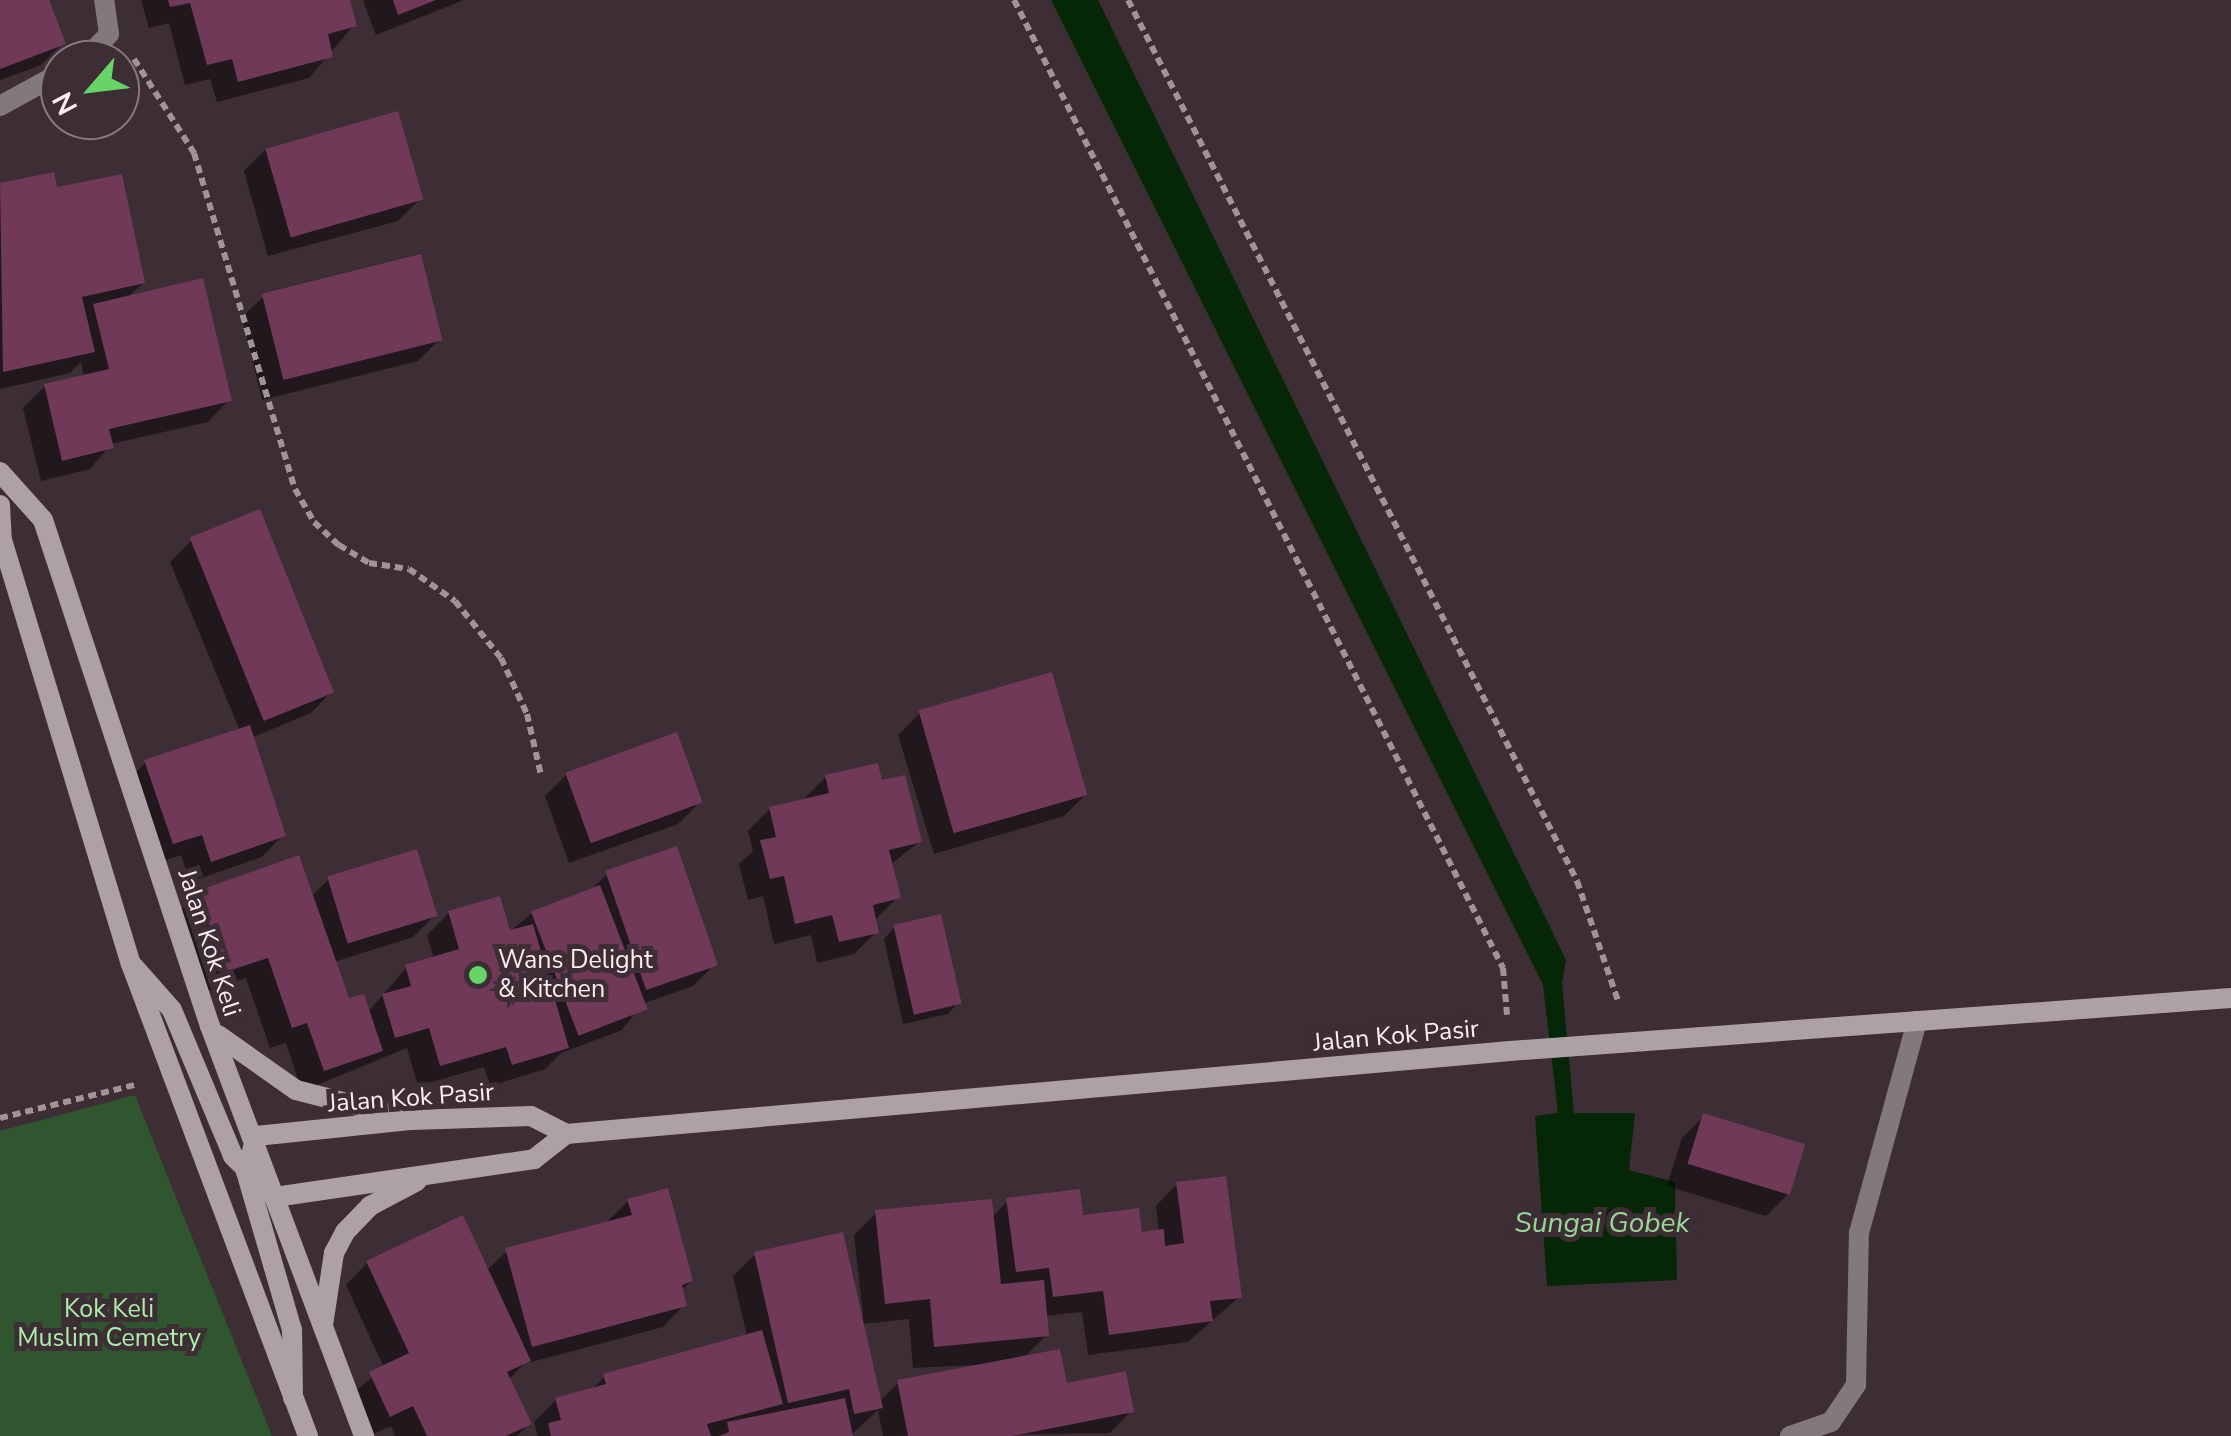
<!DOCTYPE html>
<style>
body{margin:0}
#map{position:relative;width:2231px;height:1436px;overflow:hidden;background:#3d2d35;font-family:"Nunito Sans",sans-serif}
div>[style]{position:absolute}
.green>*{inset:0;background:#30562f}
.water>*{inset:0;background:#062707}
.shadow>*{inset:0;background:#0007}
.building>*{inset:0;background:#703957;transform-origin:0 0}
.path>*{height:6px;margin-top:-3px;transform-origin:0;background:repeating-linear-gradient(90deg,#a1939a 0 8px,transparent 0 13px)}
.street>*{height:20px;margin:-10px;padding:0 10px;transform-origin:10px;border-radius:10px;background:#82797d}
.secondary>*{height:20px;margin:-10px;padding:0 10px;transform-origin:10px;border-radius:10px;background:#aea0a7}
.dots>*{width:28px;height:28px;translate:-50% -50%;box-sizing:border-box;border:5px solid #3d2d35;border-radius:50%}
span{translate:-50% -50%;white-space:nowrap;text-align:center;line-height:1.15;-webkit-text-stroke:10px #3d2d35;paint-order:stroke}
.street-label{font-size:25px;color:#f9eef3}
.poi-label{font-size:25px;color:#f9eef3}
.left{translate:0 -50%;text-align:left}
.park-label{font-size:25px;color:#abeea8}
.water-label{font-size:28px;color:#97d994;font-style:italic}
.north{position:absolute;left:40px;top:40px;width:100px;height:100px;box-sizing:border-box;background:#3d2d35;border:2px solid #887a81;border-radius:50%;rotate:242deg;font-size:28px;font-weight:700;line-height:40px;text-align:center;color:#f9eef3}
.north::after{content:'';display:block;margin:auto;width:35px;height:45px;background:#66d466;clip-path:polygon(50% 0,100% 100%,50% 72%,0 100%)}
</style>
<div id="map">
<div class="green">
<div style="clip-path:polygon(135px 1095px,272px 1436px,0 1436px,0 1131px)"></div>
</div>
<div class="water">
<div style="clip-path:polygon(1051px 0,1098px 0,1566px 960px,1562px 983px,1574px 1113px,1635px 1113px,1629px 1170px,1675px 1182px,1677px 1280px,1547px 1286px,1535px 1116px,1558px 1113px,1543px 985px)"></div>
</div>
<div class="shadow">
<div style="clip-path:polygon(0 0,47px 0,63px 43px,41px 65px,0 80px)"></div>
<div style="clip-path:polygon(141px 0,347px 0,354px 25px,309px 78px,217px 102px,210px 79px,185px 85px,169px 23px,149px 28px)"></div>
<div style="clip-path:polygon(363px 0,464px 0,376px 35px)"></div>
<div style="clip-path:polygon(266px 149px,420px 199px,398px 221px,268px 256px,244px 171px)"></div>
<div style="clip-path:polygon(52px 175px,55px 190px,143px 283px,126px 299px,229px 400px,208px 422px,111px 444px,90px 469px,41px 481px,23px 408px,45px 386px,84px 377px,81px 362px,70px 373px,0 389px,0 186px)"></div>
<div style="clip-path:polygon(264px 296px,440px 339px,418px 361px,262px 400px,242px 317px)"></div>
<div style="clip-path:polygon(192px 540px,332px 691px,311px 713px,251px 738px,283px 835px,262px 857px,190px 882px,181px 855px,151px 865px,124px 784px,146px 762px,240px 731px,170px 562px)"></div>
<div style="clip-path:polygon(920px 713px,1085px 795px,1064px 816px,934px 854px,898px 735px)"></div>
<div style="clip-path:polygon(567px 774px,700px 802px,678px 824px,569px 863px,545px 796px)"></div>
<div style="clip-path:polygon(826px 777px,880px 783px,919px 842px,890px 865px,898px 897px,876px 919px,876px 932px,854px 954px,817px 963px,811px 935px,774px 944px,763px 896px,748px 900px,739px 864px,753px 851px,748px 831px,770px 809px,804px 799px)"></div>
<div style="clip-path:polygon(607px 874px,715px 964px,693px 986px,642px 1004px,622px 1030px,561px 1053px,545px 1069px,490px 1086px,484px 1067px,418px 1086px,407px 1048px,302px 1091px,286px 1043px,270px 1048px,246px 978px,203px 992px,176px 915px,198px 893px,311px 897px,329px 879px,435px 915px,413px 937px,334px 962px,348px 1002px,368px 1012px,407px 967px,434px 959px,427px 935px,449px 913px,508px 933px,532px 913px,588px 893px)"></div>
<div style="clip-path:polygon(894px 928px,958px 1003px,948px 1014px,903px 1024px,884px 939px)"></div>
<div style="clip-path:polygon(1704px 1116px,1788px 1194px,1766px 1216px,1667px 1186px,1682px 1138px)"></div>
<div style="clip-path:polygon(evenodd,1177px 1184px,1239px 1297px,1188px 1342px,1088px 1355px,1082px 1312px,1045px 1316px,1047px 1335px,1023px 1358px,1065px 1385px,1131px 1411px,1110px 1433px,883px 1436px,878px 1410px,850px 1436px,538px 1436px,534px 1422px,556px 1400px,590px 1391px,604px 1377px,747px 1336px,733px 1276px,755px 1255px,863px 1316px,854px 1235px,876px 1213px,992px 1217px,1008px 1201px,1140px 1235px,1159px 1232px,1156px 1206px,1177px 1184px,909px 1319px,913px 1368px,996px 1364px,898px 1383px,879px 1402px,861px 1324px,909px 1319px)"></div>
<div style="clip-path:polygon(628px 1201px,691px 1281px,681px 1291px,684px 1305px,663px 1327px,524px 1364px,508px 1380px,529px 1424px,517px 1436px,395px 1436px,391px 1426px,369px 1436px,349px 1396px,384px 1368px,346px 1285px,367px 1263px,486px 1271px,507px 1251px,605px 1224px)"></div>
</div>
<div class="building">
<div style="clip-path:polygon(0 0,49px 0,66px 44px,0 69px)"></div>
<div style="clip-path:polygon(168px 0,350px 0,357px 26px,328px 34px,333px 57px,238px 82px,232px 59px,207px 65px,190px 3px,170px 7px)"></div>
<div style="clip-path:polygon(393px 0,436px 0,398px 15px)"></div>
<div style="left:398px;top:111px;width:92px;height:138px;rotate:74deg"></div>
<div style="clip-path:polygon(54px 172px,57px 187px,122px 174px,145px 283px,82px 297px,95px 352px,3px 372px,0 183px)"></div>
<div style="left:421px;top:254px;width:89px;height:164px;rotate:76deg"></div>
<div style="clip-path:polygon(203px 278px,232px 401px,109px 429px,114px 448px,62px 461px,44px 384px,109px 369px,93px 304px)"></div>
<div style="left:260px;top:509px;width:198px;height:76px;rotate:68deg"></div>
<div style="left:1052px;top:672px;width:128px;height:139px;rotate:74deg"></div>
<div style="clip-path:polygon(250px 725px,286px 836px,211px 862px,202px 835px,173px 844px,144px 760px)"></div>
<div style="left:677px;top:732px;width:75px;height:119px;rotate:70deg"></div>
<div style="clip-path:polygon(878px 763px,882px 780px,905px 775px,922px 842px,889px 850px,901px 898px,873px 905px,879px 933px,839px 942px,832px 915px,795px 924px,784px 876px,770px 879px,760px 840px,776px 837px,769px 807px,829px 793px,825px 775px)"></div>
<div style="left:677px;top:846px;width:126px;height:76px;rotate:71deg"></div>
<div style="left:417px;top:849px;width:70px;height:94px;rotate:73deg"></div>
<div style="clip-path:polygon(299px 855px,349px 998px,364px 994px,383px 1051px,324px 1071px,307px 1023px,292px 1028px,268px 958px,225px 972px,197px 891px)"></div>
<div style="left:600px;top:885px;width:133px;height:74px;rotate:69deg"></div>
<div style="clip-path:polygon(500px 896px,510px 930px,533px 924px,569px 1048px,512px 1065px,506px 1047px,440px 1066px,429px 1028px,395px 1038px,382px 994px,411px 986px,405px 965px,459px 949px,448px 911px)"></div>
<div style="left:941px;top:914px;width:92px;height:49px;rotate:77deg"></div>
<div style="left:1703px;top:1113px;width:107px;height:53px;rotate:17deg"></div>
<div style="clip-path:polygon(1226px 1176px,1242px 1298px,1210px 1301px,1213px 1321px,1109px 1335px,1103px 1291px,1053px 1297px,1049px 1268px,1016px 1272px,1006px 1198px,1080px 1189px,1083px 1215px,1139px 1208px,1142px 1232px,1164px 1229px,1165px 1246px,1184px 1243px,1176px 1182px)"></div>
<div style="clip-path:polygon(668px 1188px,693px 1281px,682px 1285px,687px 1306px,532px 1347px,505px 1248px,632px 1215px,627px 1199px)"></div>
<div style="clip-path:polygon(992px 1199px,1001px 1284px,1044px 1280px,1049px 1336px,934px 1347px,930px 1299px,885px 1304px,875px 1210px)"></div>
<div style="clip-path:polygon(463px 1215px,531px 1361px,507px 1372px,532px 1424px,506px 1436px,427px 1436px,413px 1406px,390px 1417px,369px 1372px,409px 1353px,366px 1261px)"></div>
<div style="clip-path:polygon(843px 1232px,883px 1408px,854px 1414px,849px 1389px,788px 1403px,754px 1252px)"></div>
<div style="clip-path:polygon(762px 1330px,783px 1404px,707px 1424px,711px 1436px,551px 1436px,548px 1423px,561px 1420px,555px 1398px,606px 1384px,603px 1374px)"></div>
<div style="clip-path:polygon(1060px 1349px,1067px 1383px,1126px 1371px,1134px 1412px,1012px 1436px,908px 1436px,897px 1380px)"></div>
<div style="clip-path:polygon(845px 1398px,853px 1436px,719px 1436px,729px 1432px,727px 1422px)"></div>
</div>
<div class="path">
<div style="left:1014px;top:0;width:1085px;rotate:63.2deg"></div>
<div style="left:1503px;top:968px;width:47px;rotate:85.1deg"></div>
<div style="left:1128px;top:0;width:989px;rotate:62.99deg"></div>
<div style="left:1577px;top:881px;width:130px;rotate:71.1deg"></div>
<div style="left:134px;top:59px;width:112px;rotate:57.4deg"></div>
<div style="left:194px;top:153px;width:351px;rotate:73.3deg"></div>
<div style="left:295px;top:489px;width:38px;rotate:60deg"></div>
<div style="left:314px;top:522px;width:34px;rotate:43deg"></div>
<div style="left:339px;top:545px;width:35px;rotate:31deg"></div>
<div style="left:369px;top:563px;width:40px;rotate:8.5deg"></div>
<div style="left:409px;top:569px;width:56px;rotate:34.8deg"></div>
<div style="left:455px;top:601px;width:73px;rotate:51.1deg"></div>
<div style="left:501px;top:658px;width:62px;rotate:65.1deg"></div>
<div style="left:527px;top:714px;width:63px;rotate:77.1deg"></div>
<div style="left:0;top:1118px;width:142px;rotate:-13.8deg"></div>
</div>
<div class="street">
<div style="left:84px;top:60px;width:36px;rotate:-46deg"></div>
<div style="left:109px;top:34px;width:34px;rotate:-98deg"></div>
<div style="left:0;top:106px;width:68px;rotate:-28.8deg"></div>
<div style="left:1790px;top:1436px;width:43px;rotate:-18.9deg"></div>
<div style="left:1831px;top:1422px;width:45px;rotate:-56deg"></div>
<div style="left:1856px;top:1385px;width:152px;rotate:-88.9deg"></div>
<div style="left:1859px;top:1233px;width:220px;rotate:-74.7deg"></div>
</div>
<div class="secondary">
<div style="left:0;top:472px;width:64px;rotate:48.1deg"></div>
<div style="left:43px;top:520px;width:533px;rotate:71.74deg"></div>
<div style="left:210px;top:1026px;width:438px;rotate:69.4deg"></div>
<div style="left:0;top:505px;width:35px;rotate:87deg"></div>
<div style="left:2px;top:540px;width:443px;rotate:73.1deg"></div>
<div style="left:131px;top:964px;width:504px;rotate:69.44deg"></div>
<div style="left:134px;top:967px;width:57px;rotate:48.5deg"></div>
<div style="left:172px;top:1010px;width:158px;rotate:67.3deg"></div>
<div style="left:233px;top:1156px;width:59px;rotate:44.3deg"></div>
<div style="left:275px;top:1197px;width:262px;rotate:-8.3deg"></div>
<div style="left:534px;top:1159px;width:41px;rotate:-38deg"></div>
<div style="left:218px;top:1035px;width:95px;rotate:35.2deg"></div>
<div style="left:296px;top:1090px;width:104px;rotate:14.4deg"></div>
<div style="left:323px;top:1325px;width:73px;rotate:-81.3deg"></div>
<div style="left:334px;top:1253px;width:24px;rotate:-62deg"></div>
<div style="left:345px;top:1232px;width:36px;rotate:-46deg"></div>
<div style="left:370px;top:1206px;width:53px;rotate:-28deg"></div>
<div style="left:293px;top:1398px;width:68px;rotate:-90.8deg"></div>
<div style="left:292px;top:1330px;width:165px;rotate:-106.2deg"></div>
<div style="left:246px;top:1172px;width:37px;rotate:-74deg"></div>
<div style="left:256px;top:1136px;width:157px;rotate:-5.9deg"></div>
<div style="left:412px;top:1120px;width:119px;rotate:-1.9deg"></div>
<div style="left:531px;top:1116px;width:39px;rotate:27deg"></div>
<div style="left:566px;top:1134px;width:948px;rotate:-5.02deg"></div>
<div style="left:1510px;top:1051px;width:723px;rotate:-4.2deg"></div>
</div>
<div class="dots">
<div style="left:478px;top:975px;background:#66d466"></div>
</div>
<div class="street-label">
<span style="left:209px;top:943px;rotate:72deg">Jalan Kok Keli</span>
<span style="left:1396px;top:1036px;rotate:-5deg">Jalan Kok Pasir</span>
<span style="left:411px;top:1098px;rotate:-4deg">Jalan Kok Pasir</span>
</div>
<div class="poi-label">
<span class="left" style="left:498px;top:975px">Wans Delight<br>&amp; Kitchen</span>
</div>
<div class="park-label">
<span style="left:109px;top:1324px">Kok Keli<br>Muslim Cemetry</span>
</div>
<div class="water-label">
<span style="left:1602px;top:1223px">Sungai Gobek</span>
</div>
<div class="north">N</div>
</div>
